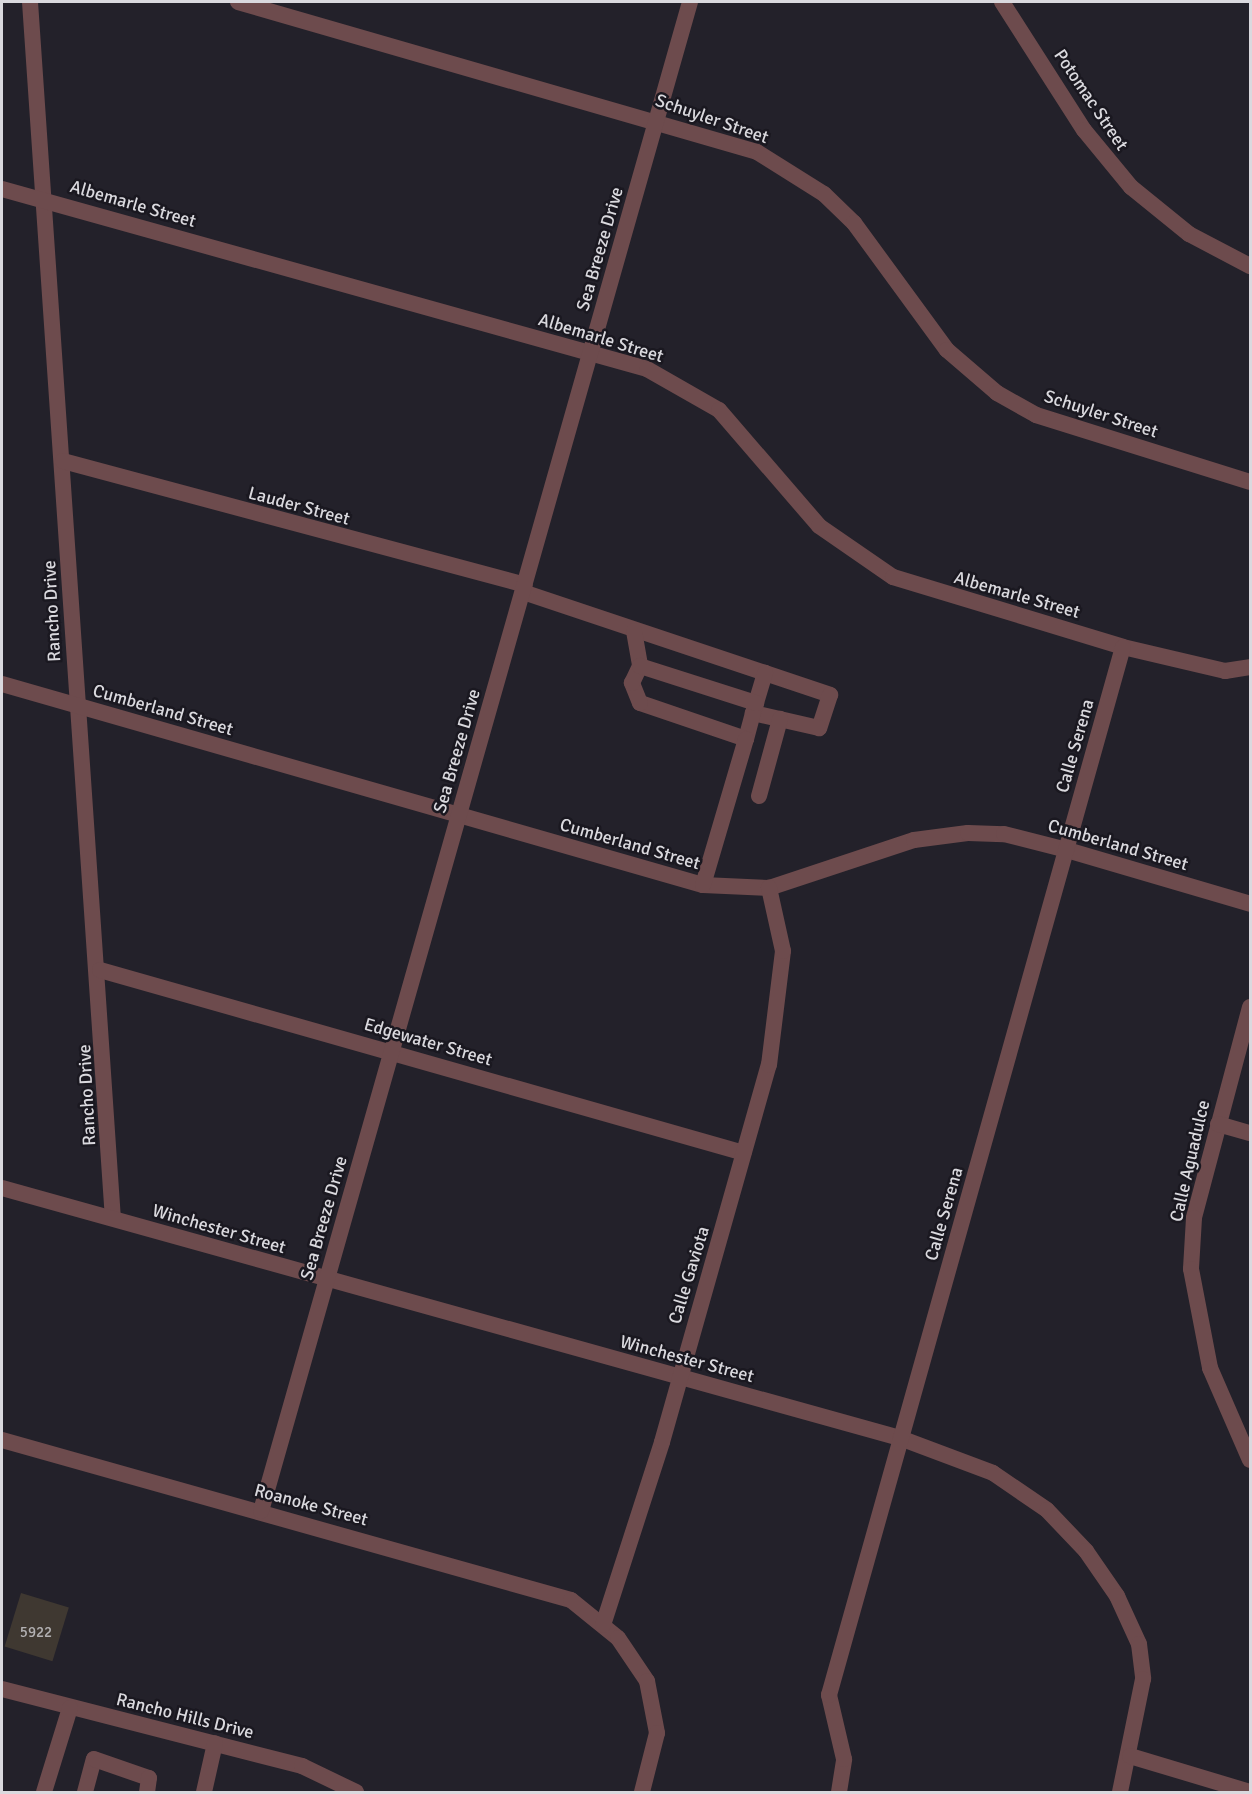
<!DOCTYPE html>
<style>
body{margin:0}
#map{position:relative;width:1252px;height:1794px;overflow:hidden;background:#23212a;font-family:Signika,sans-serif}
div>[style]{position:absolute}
.building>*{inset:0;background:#3f3831;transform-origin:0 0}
.minor>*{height:16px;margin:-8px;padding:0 8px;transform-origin:8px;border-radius:8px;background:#6d4b4d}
span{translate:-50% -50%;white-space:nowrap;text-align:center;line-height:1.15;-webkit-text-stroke:5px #1a1820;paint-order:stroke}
.number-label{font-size:15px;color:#b3b1b3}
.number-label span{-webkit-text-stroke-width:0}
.street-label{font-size:18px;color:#dad9de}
.frame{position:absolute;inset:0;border:3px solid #dad9de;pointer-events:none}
</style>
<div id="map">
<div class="building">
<div style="left:21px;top:1593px;width:50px;height:56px;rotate:17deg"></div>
</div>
<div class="minor">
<div style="left:30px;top:2px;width:1219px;rotate:86.1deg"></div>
<div style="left:238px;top:2px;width:540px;rotate:16.12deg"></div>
<div style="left:757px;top:152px;width:79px;rotate:32.1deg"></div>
<div style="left:824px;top:194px;width:42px;rotate:44deg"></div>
<div style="left:854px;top:223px;width:157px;rotate:53.8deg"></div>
<div style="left:947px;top:350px;width:66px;rotate:40.7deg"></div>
<div style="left:997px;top:393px;width:45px;rotate:29.4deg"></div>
<div style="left:1036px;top:415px;width:224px;rotate:17.4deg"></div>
<div style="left:1002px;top:2px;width:152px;rotate:57.4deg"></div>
<div style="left:1084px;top:130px;width:74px;rotate:50.5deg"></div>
<div style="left:1131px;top:187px;width:75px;rotate:39deg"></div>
<div style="left:1189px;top:234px;width:69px;rotate:27.7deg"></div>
<div style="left:2px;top:189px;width:670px;rotate:15.59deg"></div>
<div style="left:647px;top:369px;width:83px;rotate:29.7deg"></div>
<div style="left:719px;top:410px;width:153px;rotate:49.2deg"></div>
<div style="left:819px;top:526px;width:90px;rotate:34.6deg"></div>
<div style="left:893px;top:577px;width:240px;rotate:16.9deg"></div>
<div style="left:1123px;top:647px;width:105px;rotate:13.2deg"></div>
<div style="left:1225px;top:671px;width:25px;rotate:-9deg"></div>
<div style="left:63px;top:461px;width:478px;rotate:15deg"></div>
<div style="left:523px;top:592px;width:324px;rotate:18.5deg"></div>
<div style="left:830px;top:695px;width:35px;rotate:108deg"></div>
<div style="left:819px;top:728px;width:68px;rotate:-167.2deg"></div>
<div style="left:753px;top:713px;width:42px;rotate:-73.3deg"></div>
<div style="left:634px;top:631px;width:36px;rotate:80deg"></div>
<div style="left:2px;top:684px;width:729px;rotate:16deg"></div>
<div style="left:703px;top:885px;width:66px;rotate:2.6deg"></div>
<div style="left:769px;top:888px;width:153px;rotate:-18.3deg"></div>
<div style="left:914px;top:840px;width:54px;rotate:-7.4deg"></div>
<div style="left:968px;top:833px;width:36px;rotate:2deg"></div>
<div style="left:1004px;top:834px;width:65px;rotate:14.3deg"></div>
<div style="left:1067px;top:850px;width:191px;rotate:16.4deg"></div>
<div style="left:753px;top:713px;width:27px;rotate:105deg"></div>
<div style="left:746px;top:739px;width:112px;rotate:-161.2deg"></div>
<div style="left:640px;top:703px;width:22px;rotate:-112deg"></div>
<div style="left:632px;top:683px;width:19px;rotate:-65deg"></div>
<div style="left:640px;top:666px;width:122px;rotate:17.7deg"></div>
<div style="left:759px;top:796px;width:80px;rotate:-74.7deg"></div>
<div style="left:703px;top:885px;width:152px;rotate:-73.6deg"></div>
<div style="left:100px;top:970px;width:669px;rotate:15.86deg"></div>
<div style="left:1250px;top:1007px;width:218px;rotate:104.9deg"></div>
<div style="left:1194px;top:1218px;width:51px;rotate:93.4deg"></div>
<div style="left:1191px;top:1269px;width:101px;rotate:79.1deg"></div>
<div style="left:1210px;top:1368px;width:100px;rotate:66.5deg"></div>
<div style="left:1218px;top:1124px;width:33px;rotate:16deg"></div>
<div style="left:2px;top:1188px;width:932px;rotate:15.56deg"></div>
<div style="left:900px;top:1438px;width:99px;rotate:20.6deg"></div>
<div style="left:993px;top:1473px;width:65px;rotate:34.4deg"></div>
<div style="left:1047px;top:1510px;width:57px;rotate:46.4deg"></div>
<div style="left:1086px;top:1551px;width:55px;rotate:55.4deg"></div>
<div style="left:1117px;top:1596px;width:53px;rotate:65.4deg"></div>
<div style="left:1139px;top:1644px;width:35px;rotate:83deg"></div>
<div style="left:1143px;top:1679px;width:115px;rotate:101.5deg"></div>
<div style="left:2px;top:1440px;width:591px;rotate:15.71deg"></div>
<div style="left:571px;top:1600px;width:60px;rotate:39deg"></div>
<div style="left:618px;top:1638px;width:52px;rotate:56deg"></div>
<div style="left:647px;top:1681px;width:53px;rotate:79.1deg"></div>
<div style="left:657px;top:1733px;width:61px;rotate:104.3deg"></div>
<div style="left:261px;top:1511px;width:1569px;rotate:-74.13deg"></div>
<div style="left:603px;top:1625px;width:192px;rotate:-72.1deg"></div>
<div style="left:662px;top:1442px;width:392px;rotate:-74.2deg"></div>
<div style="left:769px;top:1065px;width:115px;rotate:-83deg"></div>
<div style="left:783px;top:951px;width:65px;rotate:-102.5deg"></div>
<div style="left:2px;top:1689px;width:310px;rotate:14.4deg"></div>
<div style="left:302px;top:1766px;width:60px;rotate:25.7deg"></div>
<div style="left:1130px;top:1756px;width:125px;rotate:16.7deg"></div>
<div style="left:44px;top:1792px;width:88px;rotate:-72.8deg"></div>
<div style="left:85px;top:1792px;width:34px;rotate:-75deg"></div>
<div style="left:94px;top:1759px;width:58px;rotate:19.1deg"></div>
<div style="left:149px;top:1778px;width:14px;rotate:98deg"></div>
<div style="left:204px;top:1792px;width:50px;rotate:-77.3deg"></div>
<div style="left:839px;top:1792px;width:33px;rotate:-81deg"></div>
<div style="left:844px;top:1759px;width:66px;rotate:-103.2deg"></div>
<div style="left:829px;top:1695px;width:1088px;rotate:-74.33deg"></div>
</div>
<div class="number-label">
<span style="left:36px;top:1633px">5922</span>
</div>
<div class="street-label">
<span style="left:1091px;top:100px;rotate:56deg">Potomac Street</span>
<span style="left:712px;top:119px;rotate:19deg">Schuyler Street</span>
<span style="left:133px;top:204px;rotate:16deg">Albemarle Street</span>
<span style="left:600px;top:249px;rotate:-74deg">Sea Breeze Drive</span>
<span style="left:601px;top:338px;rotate:17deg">Albemarle Street</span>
<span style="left:1101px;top:414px;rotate:18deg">Schuyler Street</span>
<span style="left:299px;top:506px;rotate:15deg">Lauder Street</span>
<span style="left:1017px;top:595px;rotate:16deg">Albemarle Street</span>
<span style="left:52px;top:611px;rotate:-93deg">Rancho Drive</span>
<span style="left:163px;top:710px;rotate:16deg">Cumberland Street</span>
<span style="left:1075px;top:746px;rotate:-74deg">Calle Serena</span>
<span style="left:457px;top:751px;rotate:-74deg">Sea Breeze Drive</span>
<span style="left:630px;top:844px;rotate:16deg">Cumberland Street</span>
<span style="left:1118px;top:845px;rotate:16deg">Cumberland Street</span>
<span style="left:428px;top:1042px;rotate:16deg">Edgewater Street</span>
<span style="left:87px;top:1095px;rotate:-93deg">Rancho Drive</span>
<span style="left:1190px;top:1161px;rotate:-77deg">Calle Aguadulce</span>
<span style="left:944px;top:1214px;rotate:-74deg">Calle Serena</span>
<span style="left:324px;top:1218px;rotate:-74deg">Sea Breeze Drive</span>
<span style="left:219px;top:1229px;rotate:16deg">Winchester Street</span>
<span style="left:689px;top:1275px;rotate:-73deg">Calle Gaviota</span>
<span style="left:687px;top:1359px;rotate:15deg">Winchester Street</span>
<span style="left:311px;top:1505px;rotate:15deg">Roanoke Street</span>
<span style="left:185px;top:1716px;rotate:14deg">Rancho Hills Drive</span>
</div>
<div class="frame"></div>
</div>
